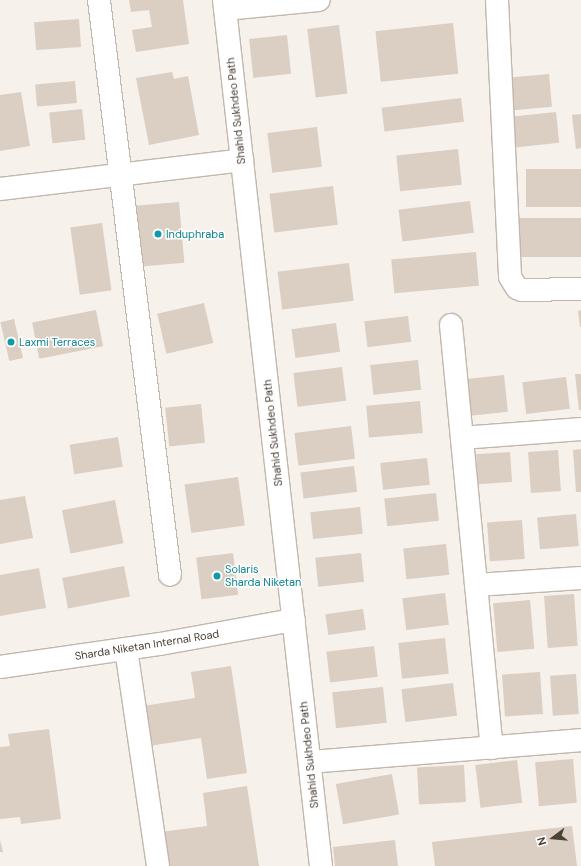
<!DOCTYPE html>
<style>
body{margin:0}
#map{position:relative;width:581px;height:866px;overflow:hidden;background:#f6f1ea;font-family:"DM Sans",sans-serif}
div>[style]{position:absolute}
.building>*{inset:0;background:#dbcec2;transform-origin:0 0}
.roads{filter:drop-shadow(1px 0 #c2b7ac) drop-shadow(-1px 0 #c2b7ac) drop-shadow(0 1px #c2b7ac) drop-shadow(0 -1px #c2b7ac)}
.minor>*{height:22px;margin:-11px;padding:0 11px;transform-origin:11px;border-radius:11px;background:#fff}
.dots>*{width:11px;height:11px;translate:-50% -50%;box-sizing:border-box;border:2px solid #fff;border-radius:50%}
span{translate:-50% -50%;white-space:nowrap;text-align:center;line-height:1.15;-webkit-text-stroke:3px #fff;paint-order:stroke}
.street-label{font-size:11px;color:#4a4137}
.culture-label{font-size:11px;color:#0d838f}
.left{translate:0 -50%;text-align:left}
.north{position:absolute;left:533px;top:818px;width:40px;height:40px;-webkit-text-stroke:3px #fff;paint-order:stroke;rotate:254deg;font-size:11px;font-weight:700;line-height:16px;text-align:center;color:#4a4137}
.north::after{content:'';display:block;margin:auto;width:14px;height:18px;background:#4a4137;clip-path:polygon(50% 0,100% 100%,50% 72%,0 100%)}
</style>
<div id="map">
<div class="building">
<div style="clip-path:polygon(129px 0,183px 0,189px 44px,136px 52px,132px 30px,152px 27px,149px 10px,131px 12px)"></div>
<div style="left:79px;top:19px;width:28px;height:45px;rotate:86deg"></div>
<div style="left:453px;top:23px;width:51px;height:78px;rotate:84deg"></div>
<div style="left:339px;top:25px;width:69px;height:32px;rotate:83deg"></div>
<div style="left:287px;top:35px;width:39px;height:38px;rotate:84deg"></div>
<div style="clip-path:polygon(172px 72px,174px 79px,188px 76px,199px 135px,149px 145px,136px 78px)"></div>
<div style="left:549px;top:74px;width:33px;height:39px;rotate:85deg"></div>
<div style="left:75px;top:81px;width:22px;height:40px;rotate:85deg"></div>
<div style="clip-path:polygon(21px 92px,30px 146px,0 151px,0 95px)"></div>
<div style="left:461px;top:98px;width:24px;height:80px;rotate:83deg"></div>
<div style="left:82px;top:109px;width:31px;height:33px;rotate:84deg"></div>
<div style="left:556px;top:112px;width:31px;height:49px;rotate:84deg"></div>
<div style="clip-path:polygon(581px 114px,581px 148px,576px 149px,572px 115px)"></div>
<div style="left:317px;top:127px;width:40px;height:50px;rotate:83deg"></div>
<div style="left:458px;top:149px;width:36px;height:62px;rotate:84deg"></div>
<div style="left:581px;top:169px;width:38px;height:55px;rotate:90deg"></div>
<div style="left:333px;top:186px;width:39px;height:64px;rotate:83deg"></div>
<div style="left:470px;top:201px;width:32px;height:72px;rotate:83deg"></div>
<div style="left:179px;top:202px;width:61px;height:47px;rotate:85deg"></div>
<div style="left:581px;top:218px;width:39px;height:68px;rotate:90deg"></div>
<div style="left:102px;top:223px;width:68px;height:32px;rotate:82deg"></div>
<div style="left:476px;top:252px;width:34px;height:85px;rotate:85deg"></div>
<div style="left:349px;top:263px;width:38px;height:72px;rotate:83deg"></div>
<div style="left:204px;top:303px;width:41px;height:48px;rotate:77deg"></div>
<div style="left:96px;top:310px;width:37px;height:65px;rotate:79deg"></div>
<div style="clip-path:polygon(581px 310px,581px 327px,580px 327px,578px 311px)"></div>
<div style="left:408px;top:316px;width:26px;height:44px;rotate:83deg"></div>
<div style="left:14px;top:319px;width:40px;height:14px;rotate:77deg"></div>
<div style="left:336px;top:323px;width:29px;height:45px;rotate:82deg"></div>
<div style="left:418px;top:360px;width:30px;height:48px;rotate:84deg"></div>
<div style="left:342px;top:367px;width:34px;height:49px;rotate:83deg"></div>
<div style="clip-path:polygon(575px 374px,581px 374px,581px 410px,579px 410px)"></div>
<div style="left:504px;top:375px;width:37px;height:38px;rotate:84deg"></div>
<div style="left:566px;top:377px;width:32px;height:44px;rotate:83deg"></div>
<div style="left:420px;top:401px;width:32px;height:54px;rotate:85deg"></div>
<div style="left:201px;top:404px;width:39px;height:36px;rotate:84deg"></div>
<div style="left:351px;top:426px;width:33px;height:57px;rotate:83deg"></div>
<div style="left:118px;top:437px;width:30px;height:49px;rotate:81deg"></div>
<div style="clip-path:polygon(581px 449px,581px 492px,576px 492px,573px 450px)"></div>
<div style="left:558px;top:450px;width:41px;height:30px;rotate:86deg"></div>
<div style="left:510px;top:452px;width:30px;height:34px;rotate:86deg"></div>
<div style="left:427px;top:458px;width:27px;height:47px;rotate:84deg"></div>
<div style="left:354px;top:466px;width:26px;height:54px;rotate:83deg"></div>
<div style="left:238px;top:477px;width:49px;height:54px;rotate:82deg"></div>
<div style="left:436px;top:493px;width:28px;height:52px;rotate:84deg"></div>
<div style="clip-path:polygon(25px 496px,33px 538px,0 544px,0 500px)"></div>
<div style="left:115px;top:500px;width:44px;height:54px;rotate:79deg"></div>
<div style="left:360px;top:507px;width:27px;height:50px;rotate:84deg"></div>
<div style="left:576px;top:514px;width:32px;height:39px;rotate:85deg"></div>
<div style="left:522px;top:520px;width:39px;height:35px;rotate:86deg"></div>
<div style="left:446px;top:544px;width:31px;height:43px;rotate:84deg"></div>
<div style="left:233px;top:553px;width:42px;height:37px;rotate:83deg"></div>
<div style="left:361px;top:553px;width:29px;height:46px;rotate:84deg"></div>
<div style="left:124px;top:566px;width:31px;height:63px;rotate:79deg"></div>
<div style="clip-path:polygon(39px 568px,46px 608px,0 616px,0 575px)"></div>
<div style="left:445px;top:593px;width:32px;height:43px;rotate:83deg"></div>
<div style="left:574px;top:594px;width:52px;height:30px;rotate:86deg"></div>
<div style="left:530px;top:600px;width:49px;height:37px;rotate:85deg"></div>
<div style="left:363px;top:609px;width:21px;height:38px;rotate:82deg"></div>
<div style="left:445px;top:638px;width:36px;height:47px;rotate:84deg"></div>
<div style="left:374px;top:646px;width:31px;height:48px;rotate:83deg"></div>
<div style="clip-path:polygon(231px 666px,247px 773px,207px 779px,201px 738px,149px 746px,143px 706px,195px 698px,191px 672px)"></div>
<div style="left:540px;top:672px;width:42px;height:38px;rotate:86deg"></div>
<div style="left:576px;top:674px;width:40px;height:26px;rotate:86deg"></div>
<div style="left:453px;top:683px;width:33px;height:52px;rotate:83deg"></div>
<div style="left:383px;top:687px;width:36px;height:51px;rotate:84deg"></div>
<div style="clip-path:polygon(49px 729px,61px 819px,21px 824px,20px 817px,0 819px,0 747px,10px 746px,8px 734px)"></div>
<div style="left:573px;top:759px;width:44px;height:38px;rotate:85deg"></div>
<div style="left:517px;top:760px;width:43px;height:42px;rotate:83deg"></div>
<div style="left:464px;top:765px;width:37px;height:47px;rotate:87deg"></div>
<div style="left:392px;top:774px;width:41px;height:57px;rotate:80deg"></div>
<div style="clip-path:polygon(247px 786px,259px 866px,165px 866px,160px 832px,207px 826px,203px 793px)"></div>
<div style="clip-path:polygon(572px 826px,577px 866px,435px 866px,432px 842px)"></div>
<div style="clip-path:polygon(0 840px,3px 852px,0 852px)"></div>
<div style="clip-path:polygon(395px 840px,398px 866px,335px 866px,333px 847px)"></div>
</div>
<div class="roads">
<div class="minor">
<div style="left:99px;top:0;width:579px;rotate:82.96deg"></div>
<div style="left:224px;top:0;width:871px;rotate:83.61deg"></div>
<div style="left:497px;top:0;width:277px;rotate:87.3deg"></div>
<div style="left:510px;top:277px;width:13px;rotate:58deg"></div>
<div style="left:517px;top:288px;width:5px;rotate:22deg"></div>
<div style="left:522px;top:290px;width:59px;rotate:-1deg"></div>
<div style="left:225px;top:9px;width:94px;rotate:-5.5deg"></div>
<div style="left:0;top:189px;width:244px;rotate:-6.8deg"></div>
<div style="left:451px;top:325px;width:425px;rotate:84.5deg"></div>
<div style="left:462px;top:438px;width:119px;rotate:-4.3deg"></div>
<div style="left:476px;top:585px;width:105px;rotate:-3.8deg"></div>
<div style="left:126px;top:649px;width:219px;rotate:81.6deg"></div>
<div style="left:0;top:667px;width:162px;rotate:-8.2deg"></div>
<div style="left:160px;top:644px;width:136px;rotate:-10.2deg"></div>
<div style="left:310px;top:762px;width:272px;rotate:-4.6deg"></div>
</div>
</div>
<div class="dots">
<div style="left:158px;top:234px;background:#0f9aa8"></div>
<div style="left:11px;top:342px;background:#0f9aa8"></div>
<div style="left:217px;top:576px;background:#0f9aa8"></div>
</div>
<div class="street-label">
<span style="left:236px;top:111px;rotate:-96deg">Shahid Sukhdeo Path</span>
<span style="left:273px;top:433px;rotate:-96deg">Shahid Sukhdeo Path</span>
<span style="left:147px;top:645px;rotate:-9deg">Sharda Niketan Internal Road</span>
<span style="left:309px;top:755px;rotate:-96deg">Shahid Sukhdeo Path</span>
</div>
<div class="culture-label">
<span class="left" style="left:166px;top:234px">Induphraba</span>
<span class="left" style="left:19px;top:342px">Laxmi Terraces</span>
<span class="left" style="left:225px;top:576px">Solaris<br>Sharda Niketan</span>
</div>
<div class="north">N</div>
</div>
